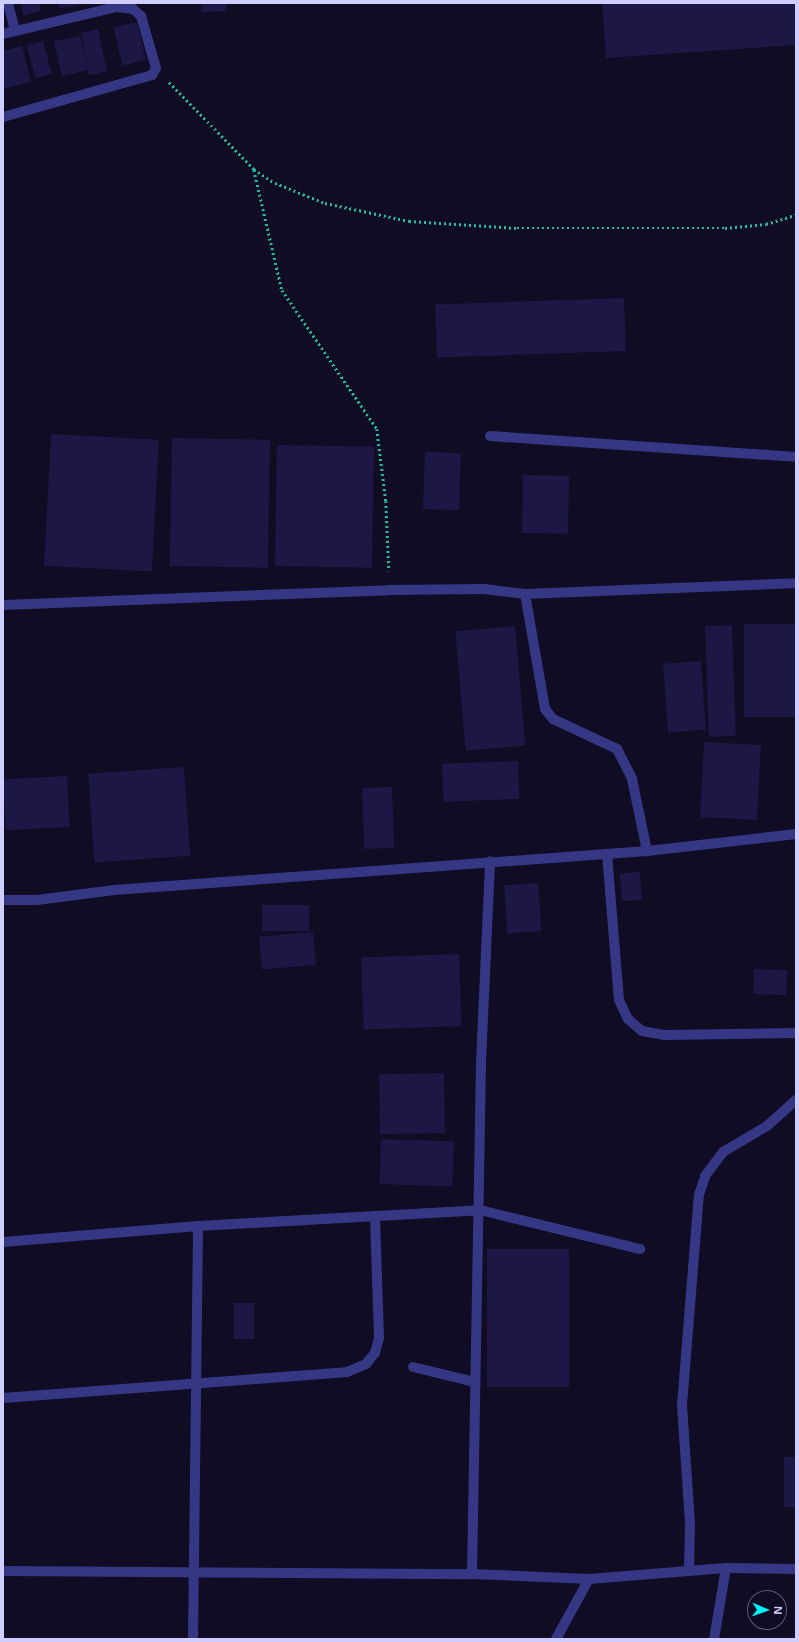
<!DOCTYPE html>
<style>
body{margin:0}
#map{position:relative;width:799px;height:1642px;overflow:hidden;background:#0f0c23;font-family:"Noto Sans",sans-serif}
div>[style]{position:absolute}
.building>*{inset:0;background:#1d1745;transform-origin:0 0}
.path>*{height:2.5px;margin-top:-1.25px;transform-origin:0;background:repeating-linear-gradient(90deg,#27baa6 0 2px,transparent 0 5px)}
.lane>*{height:10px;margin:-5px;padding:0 5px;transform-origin:5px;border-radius:5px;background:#353784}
.street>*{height:10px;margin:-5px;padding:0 5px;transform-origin:5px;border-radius:5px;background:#353784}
span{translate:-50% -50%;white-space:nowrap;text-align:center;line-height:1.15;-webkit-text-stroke:4px #0f0c23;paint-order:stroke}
.frame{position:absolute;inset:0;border:4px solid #d0ceff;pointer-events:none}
.north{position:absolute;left:747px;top:1590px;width:40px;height:40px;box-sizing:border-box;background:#0f0c23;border:1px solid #5c5a7b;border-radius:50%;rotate:92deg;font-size:11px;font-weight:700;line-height:16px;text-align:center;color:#d0ceff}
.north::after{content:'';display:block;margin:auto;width:14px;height:18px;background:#00f2f9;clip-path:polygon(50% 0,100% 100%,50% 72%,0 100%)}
</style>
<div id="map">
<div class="building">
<div style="clip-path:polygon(20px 3px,39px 3px,41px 11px,24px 16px)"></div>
<div style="clip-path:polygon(58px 3px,83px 3px,83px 4px,60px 8px)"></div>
<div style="clip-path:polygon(201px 3px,226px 3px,227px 11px,201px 12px)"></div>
<div style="clip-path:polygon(602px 3px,796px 3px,796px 45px,606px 58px)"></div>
<div style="left:137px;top:22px;width:39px;height:24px;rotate:77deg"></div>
<div style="clip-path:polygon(98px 29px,107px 71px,89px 75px,88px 70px,62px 76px,54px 41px,80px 36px,88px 68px,81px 33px)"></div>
<div style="left:43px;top:41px;width:34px;height:17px;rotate:75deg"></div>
<div style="clip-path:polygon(22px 46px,31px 82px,3px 89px,3px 51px)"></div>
<div style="left:624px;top:298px;width:53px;height:189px;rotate:88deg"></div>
<div style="left:51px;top:434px;width:108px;height:132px;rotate:3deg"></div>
<div style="left:172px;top:438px;width:98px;height:128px;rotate:1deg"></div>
<div style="left:277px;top:445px;width:97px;height:121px;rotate:1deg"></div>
<div style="left:425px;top:452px;width:36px;height:57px;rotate:2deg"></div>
<div style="left:523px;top:475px;width:46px;height:58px;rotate:1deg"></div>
<div style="left:796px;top:624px;width:93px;height:52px;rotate:90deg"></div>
<div style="left:732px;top:625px;width:111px;height:27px;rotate:88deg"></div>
<div style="left:515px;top:626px;width:120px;height:60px;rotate:85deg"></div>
<div style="left:701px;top:661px;width:69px;height:38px;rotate:86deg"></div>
<div style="left:704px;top:742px;width:57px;height:75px;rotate:3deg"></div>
<div style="left:518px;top:761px;width:38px;height:76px;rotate:88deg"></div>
<div style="left:184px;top:767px;width:89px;height:96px;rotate:86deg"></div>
<div style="left:67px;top:776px;width:51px;height:64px;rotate:87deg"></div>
<div style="left:392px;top:787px;width:61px;height:30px;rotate:88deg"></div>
<div style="left:640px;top:872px;width:28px;height:20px;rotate:86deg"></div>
<div style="left:538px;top:883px;width:48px;height:34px;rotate:86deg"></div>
<div style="left:309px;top:905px;width:26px;height:47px;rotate:90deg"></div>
<div style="left:313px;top:932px;width:33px;height:54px;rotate:85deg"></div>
<div style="left:459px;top:954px;width:72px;height:98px;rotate:88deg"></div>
<div style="left:754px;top:969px;width:33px;height:25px;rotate:2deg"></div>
<div style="left:444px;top:1073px;width:60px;height:65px;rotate:89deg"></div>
<div style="left:381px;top:1139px;width:73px;height:45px;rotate:2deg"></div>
<div style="left:487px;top:1249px;width:82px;height:138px"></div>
<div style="left:234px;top:1303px;width:20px;height:36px"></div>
<div style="left:784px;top:1457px;width:12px;height:50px"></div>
</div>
<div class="path">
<div style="left:169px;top:82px;width:122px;rotate:45.7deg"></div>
<div style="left:254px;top:169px;width:25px;rotate:34deg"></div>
<div style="left:275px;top:183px;width:54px;rotate:21.8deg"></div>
<div style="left:325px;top:203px;width:86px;rotate:12.1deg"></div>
<div style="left:409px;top:221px;width:108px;rotate:3.7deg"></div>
<div style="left:517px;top:228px;width:208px"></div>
<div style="left:725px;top:228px;width:41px;rotate:-5.6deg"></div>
<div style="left:766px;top:224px;width:31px;rotate:-17deg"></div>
<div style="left:254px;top:170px;width:123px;rotate:76.9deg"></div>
<div style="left:282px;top:290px;width:168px;rotate:55.6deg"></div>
<div style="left:377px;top:429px;width:73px;rotate:82.9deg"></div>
<div style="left:386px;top:501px;width:70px;rotate:87.5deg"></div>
</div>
<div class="lane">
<div style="left:490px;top:436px;width:307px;rotate:3.9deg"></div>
<div style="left:714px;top:1639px;width:72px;rotate:-80.4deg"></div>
</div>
<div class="street">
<div style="left:8px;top:3px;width:29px;rotate:76deg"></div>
<div style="left:3px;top:34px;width:116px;rotate:-13.4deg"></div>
<div style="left:116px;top:7px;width:4px;rotate:-117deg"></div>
<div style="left:3px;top:117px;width:155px;rotate:-15.7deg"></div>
<div style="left:152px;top:75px;width:8px;rotate:-60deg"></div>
<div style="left:156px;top:68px;width:54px;rotate:-106.1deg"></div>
<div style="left:141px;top:16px;width:11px;rotate:-139deg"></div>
<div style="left:133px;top:9px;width:17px;rotate:-173deg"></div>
<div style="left:525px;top:594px;width:117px;rotate:80.1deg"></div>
<div style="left:545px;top:709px;width:13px;rotate:51deg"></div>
<div style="left:553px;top:719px;width:71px;rotate:25.1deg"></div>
<div style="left:617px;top:749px;width:34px;rotate:63deg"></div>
<div style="left:632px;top:779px;width:74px;rotate:78.2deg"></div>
<div style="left:3px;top:605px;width:387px;rotate:-2.2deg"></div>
<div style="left:390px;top:590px;width:94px;rotate:-0.6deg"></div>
<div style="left:484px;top:589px;width:41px;rotate:7deg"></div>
<div style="left:525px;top:594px;width:271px;rotate:-2.3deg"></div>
<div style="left:607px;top:854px;width:146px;rotate:85.3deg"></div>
<div style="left:619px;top:1000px;width:21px;rotate:65deg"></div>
<div style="left:628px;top:1019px;width:18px;rotate:41deg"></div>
<div style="left:642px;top:1031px;width:22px;rotate:10deg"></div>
<div style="left:664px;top:1035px;width:132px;rotate:-0.9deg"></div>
<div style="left:3px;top:900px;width:34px"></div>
<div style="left:37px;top:900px;width:78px;rotate:-7.4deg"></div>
<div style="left:114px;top:890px;width:534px;rotate:-4.18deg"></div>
<div style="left:647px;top:851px;width:150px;rotate:-6.5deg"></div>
<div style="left:3px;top:1242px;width:196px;rotate:-4.7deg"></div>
<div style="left:198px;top:1226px;width:282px;rotate:-3.2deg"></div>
<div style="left:480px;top:1210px;width:165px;rotate:13.7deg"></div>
<div style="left:413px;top:1367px;width:64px;rotate:13.6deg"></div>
<div style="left:3px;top:1398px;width:345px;rotate:-4.3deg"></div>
<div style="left:347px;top:1372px;width:21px;rotate:-23deg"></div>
<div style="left:366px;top:1364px;width:14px;rotate:-51deg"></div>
<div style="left:375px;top:1353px;width:16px;rotate:-75deg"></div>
<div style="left:379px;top:1338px;width:122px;rotate:-91.9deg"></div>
<div style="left:689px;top:1570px;width:47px;rotate:-88.8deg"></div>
<div style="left:690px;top:1523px;width:118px;rotate:-93.9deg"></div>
<div style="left:682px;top:1405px;width:211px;rotate:-85.4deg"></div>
<div style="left:699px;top:1195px;width:20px;rotate:-72deg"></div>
<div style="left:705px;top:1176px;width:30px;rotate:-53deg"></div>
<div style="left:723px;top:1152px;width:51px;rotate:-30.6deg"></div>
<div style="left:767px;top:1126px;width:39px;rotate:-42deg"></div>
<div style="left:3px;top:1571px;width:469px;rotate:0.4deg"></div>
<div style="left:472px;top:1574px;width:117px;rotate:2.4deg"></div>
<div style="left:589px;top:1579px;width:137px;rotate:-4.6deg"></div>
<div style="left:726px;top:1568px;width:70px;rotate:0.8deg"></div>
<div style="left:472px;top:1574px;width:512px;rotate:-88.99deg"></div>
<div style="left:481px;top:1062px;width:201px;rotate:-87.4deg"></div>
<div style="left:193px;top:1639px;width:413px;rotate:-89.3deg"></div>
<div style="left:556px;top:1639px;width:68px;rotate:-61.2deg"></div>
</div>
<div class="frame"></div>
<div class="north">N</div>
</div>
